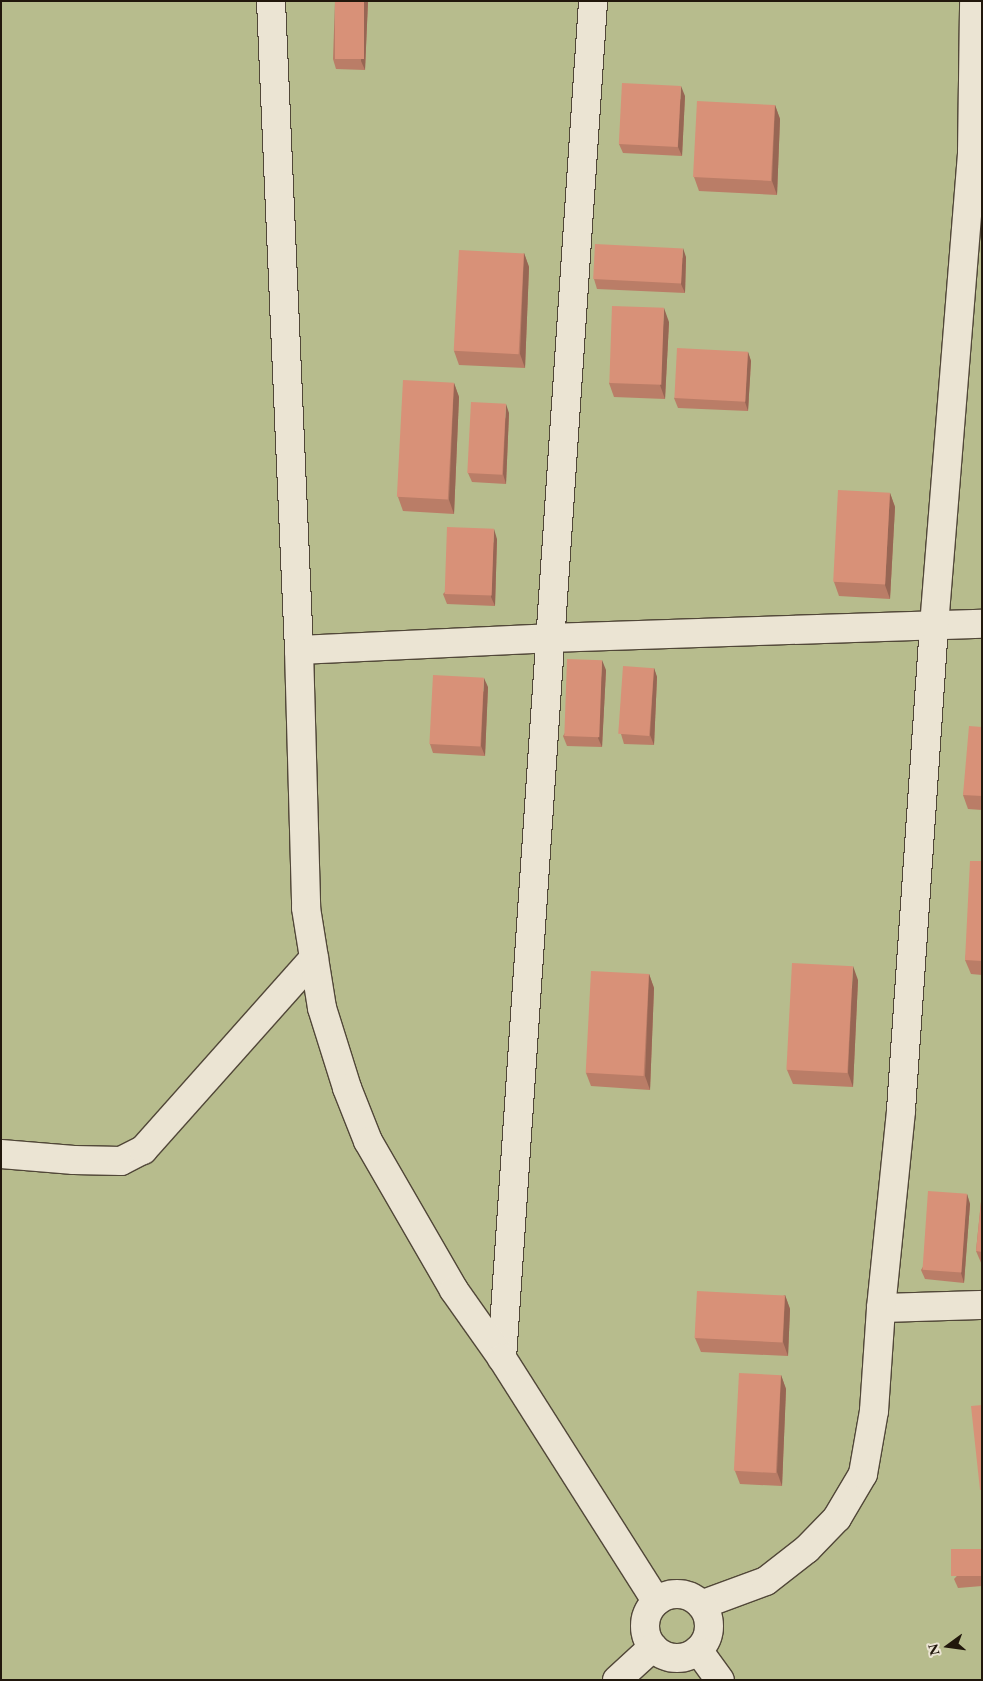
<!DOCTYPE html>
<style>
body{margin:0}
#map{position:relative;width:983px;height:1681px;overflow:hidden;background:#e0d6bc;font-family:"EB Garamond",serif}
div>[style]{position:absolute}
.green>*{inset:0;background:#b7bc8d;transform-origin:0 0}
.roads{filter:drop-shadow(1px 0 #514738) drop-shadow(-1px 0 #514738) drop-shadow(0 1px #514738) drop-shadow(0 -1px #514738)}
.street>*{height:28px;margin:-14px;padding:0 14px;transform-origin:14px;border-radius:14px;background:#ebe4d3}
.secondary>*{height:28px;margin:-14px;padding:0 14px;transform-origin:14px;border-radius:14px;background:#ebe4d3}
.secondary>.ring{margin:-14px;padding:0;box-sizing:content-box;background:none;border:28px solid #ebe4d3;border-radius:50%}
.wall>*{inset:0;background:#ba7d67}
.shaded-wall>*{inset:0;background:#976654}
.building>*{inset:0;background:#d89178;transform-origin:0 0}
span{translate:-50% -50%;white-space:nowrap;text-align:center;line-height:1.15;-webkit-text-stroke:4px #ebe4d3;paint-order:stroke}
.frame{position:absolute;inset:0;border:2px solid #21170c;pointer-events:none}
.north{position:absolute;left:923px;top:1621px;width:50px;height:50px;-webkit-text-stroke:4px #ebe4d3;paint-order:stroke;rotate:256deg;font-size:14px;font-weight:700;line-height:20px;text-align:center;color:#21170c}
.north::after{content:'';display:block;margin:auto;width:18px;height:22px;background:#21170c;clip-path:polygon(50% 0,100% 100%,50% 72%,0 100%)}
</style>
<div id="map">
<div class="green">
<div style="left:1px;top:1px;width:981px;height:1679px"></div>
</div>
<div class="roads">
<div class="street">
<div style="left:299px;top:650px;width:250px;rotate:-2.7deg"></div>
<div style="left:549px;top:638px;width:433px;rotate:-1.9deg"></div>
<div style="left:1px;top:1154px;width:73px;rotate:4.7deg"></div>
<div style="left:74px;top:1160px;width:47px;rotate:1.2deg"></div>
<div style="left:121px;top:1161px;width:25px;rotate:-27deg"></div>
<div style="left:143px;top:1150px;width:257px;rotate:-48.3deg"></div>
<div style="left:881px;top:1308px;width:101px;rotate:-1.7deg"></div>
<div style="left:502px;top:1358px;width:1360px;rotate:-86.16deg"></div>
<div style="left:701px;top:1605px;width:69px;rotate:-20.3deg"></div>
<div style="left:766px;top:1581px;width:52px;rotate:-38deg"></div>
<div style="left:807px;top:1549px;width:43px;rotate:-45.9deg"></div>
<div style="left:837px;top:1518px;width:51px;rotate:-59.4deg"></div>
<div style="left:863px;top:1474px;width:64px;rotate:-80.1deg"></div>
<div style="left:874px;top:1411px;width:103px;rotate:-86.1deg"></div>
<div style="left:881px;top:1308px;width:199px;rotate:-84.2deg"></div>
<div style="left:901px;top:1110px;width:485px;rotate:-86.1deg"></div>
<div style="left:934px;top:626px;width:476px;rotate:-85.4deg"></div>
<div style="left:972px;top:152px;width:151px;rotate:-89.2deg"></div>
</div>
<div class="secondary">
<div style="left:271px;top:1px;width:650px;rotate:87.53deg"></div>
<div style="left:299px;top:650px;width:258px;rotate:88.4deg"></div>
<div style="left:306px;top:908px;width:101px;rotate:80.9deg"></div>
<div style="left:322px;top:1008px;width:84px;rotate:72.6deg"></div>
<div style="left:347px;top:1088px;width:57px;rotate:68.4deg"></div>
<div style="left:368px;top:1141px;width:172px;rotate:60deg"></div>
<div style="left:454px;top:1290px;width:83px;rotate:54.8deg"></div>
<div style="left:502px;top:1358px;width:288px;rotate:57.6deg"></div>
<div class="ring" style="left:645px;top:1594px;width:36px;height:36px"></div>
<div style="left:698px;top:1650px;width:37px;rotate:54deg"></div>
<div style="left:617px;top:1680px;width:49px;rotate:-42.5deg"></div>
</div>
</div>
<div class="wall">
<div style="clip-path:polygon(335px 1px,368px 1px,365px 70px,336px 69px,333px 59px)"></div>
<div style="clip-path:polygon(685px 96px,682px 156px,623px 153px,619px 144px)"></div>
<div style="clip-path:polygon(775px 105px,780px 119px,777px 195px,699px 191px,694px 177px)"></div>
<div style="clip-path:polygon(524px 253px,529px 267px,525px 368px,459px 365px,454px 351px)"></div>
<div style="clip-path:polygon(686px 257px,685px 293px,597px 289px,594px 279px)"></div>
<div style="clip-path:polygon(669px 322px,665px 399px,614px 397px,609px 383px)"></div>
<div style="clip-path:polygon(748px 352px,751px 361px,748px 411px,678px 408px,674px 398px)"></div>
<div style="clip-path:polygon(454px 383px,459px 397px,454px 514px,403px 511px,398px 497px)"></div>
<div style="clip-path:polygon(509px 413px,506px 484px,472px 482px,468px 473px)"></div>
<div style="clip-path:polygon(890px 493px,895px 507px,890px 599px,839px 596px,834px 582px)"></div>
<div style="clip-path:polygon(497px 539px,495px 606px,447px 604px,443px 594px)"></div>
<div style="clip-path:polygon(654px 668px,657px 677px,654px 745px,624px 744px,621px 734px)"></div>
<div style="clip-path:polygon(606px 670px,602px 747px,567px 746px,563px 736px)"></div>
<div style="clip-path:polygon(488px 687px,485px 756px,433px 753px,430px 744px)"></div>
<div style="clip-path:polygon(982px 727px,982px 810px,968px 809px,963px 795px)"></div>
<div style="clip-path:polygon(982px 861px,982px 975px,971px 974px,965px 960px)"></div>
<div style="clip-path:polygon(649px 974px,654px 988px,650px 1090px,591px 1086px,586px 1073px)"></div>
<div style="clip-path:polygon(858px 980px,853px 1087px,793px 1084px,787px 1070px)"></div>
<div style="clip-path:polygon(982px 1192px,982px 1265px,976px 1251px)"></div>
<div style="clip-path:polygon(967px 1194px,970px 1204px,964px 1283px,925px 1279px,921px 1270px)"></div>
<div style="clip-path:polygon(785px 1295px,790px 1309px,788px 1356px,701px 1352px,695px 1338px)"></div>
<div style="clip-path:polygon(781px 1375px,786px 1389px,782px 1486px,740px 1484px,735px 1471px)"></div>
<div style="clip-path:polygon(982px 1549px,982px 1586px,958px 1588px,954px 1579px)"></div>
</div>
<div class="shaded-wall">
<div style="clip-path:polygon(364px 1px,368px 1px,365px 70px,361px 61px)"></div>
<div style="clip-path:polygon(681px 86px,685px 96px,682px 156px,678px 147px)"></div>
<div style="clip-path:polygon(775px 105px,780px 119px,777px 195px,772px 181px)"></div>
<div style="clip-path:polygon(683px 248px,686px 257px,685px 293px,681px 284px)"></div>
<div style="clip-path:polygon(524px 253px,529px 267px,525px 368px,520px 354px)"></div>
<div style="clip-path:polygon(664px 308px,669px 322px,665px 399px,660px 385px)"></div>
<div style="clip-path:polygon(748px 352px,751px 361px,748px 411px,745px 402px)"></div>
<div style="clip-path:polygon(454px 383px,459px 397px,454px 514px,449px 500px)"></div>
<div style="clip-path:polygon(506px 404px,509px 413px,506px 484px,503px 474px)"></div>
<div style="clip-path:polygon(890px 493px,895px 507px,890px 599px,885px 585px)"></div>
<div style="clip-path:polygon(494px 529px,497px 539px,495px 606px,491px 597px)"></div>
<div style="clip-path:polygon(602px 660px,606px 670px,602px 747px,598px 738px)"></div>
<div style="clip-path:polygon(654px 668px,657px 677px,654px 745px,650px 735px)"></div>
<div style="clip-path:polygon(484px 678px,488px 687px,485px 756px,481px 746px)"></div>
<div style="clip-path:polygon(853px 966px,858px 980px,853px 1087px,848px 1073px)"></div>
<div style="clip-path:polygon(649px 974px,654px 988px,650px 1090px,645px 1076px)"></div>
<div style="clip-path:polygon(967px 1194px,970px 1204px,964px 1283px,961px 1273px)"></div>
<div style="clip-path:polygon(785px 1295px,790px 1309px,788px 1356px,783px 1342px)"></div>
<div style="clip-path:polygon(781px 1375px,786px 1389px,782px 1486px,777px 1472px)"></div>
</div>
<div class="building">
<div style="left:335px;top:1px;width:29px;height:58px"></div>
<div style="left:622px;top:83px;width:59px;height:61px;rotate:3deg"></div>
<div style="left:697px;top:101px;width:78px;height:76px;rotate:3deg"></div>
<div style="left:595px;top:244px;width:88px;height:35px;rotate:3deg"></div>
<div style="left:459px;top:250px;width:65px;height:101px;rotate:3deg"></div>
<div style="left:612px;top:306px;width:52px;height:77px;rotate:2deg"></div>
<div style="left:677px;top:348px;width:71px;height:50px;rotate:3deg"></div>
<div style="left:403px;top:380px;width:51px;height:117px;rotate:3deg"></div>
<div style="left:471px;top:402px;width:35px;height:71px;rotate:3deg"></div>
<div style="left:838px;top:490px;width:52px;height:92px;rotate:3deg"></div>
<div style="left:447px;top:527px;width:47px;height:67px;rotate:2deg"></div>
<div style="left:567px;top:659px;width:35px;height:77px;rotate:2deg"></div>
<div style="left:623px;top:666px;width:31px;height:68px;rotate:4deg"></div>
<div style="left:433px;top:675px;width:51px;height:69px;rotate:3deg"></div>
<div style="clip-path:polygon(969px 726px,982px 727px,982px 796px,963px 795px)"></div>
<div style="clip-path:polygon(970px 861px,982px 861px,982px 961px,965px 960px)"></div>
<div style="left:792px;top:963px;width:61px;height:107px;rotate:3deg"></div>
<div style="left:591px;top:971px;width:58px;height:102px;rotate:3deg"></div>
<div style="left:928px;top:1191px;width:39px;height:79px;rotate:4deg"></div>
<div style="clip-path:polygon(982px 1192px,982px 1252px,976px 1251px)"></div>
<div style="left:697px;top:1291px;width:88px;height:47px;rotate:3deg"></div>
<div style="left:739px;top:1373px;width:42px;height:98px;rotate:3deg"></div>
<div style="clip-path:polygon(982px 1405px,982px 1490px,980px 1490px,971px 1406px)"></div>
<div style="left:982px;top:1549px;width:27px;height:31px;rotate:90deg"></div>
</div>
<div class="frame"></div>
<div class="north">N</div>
</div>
